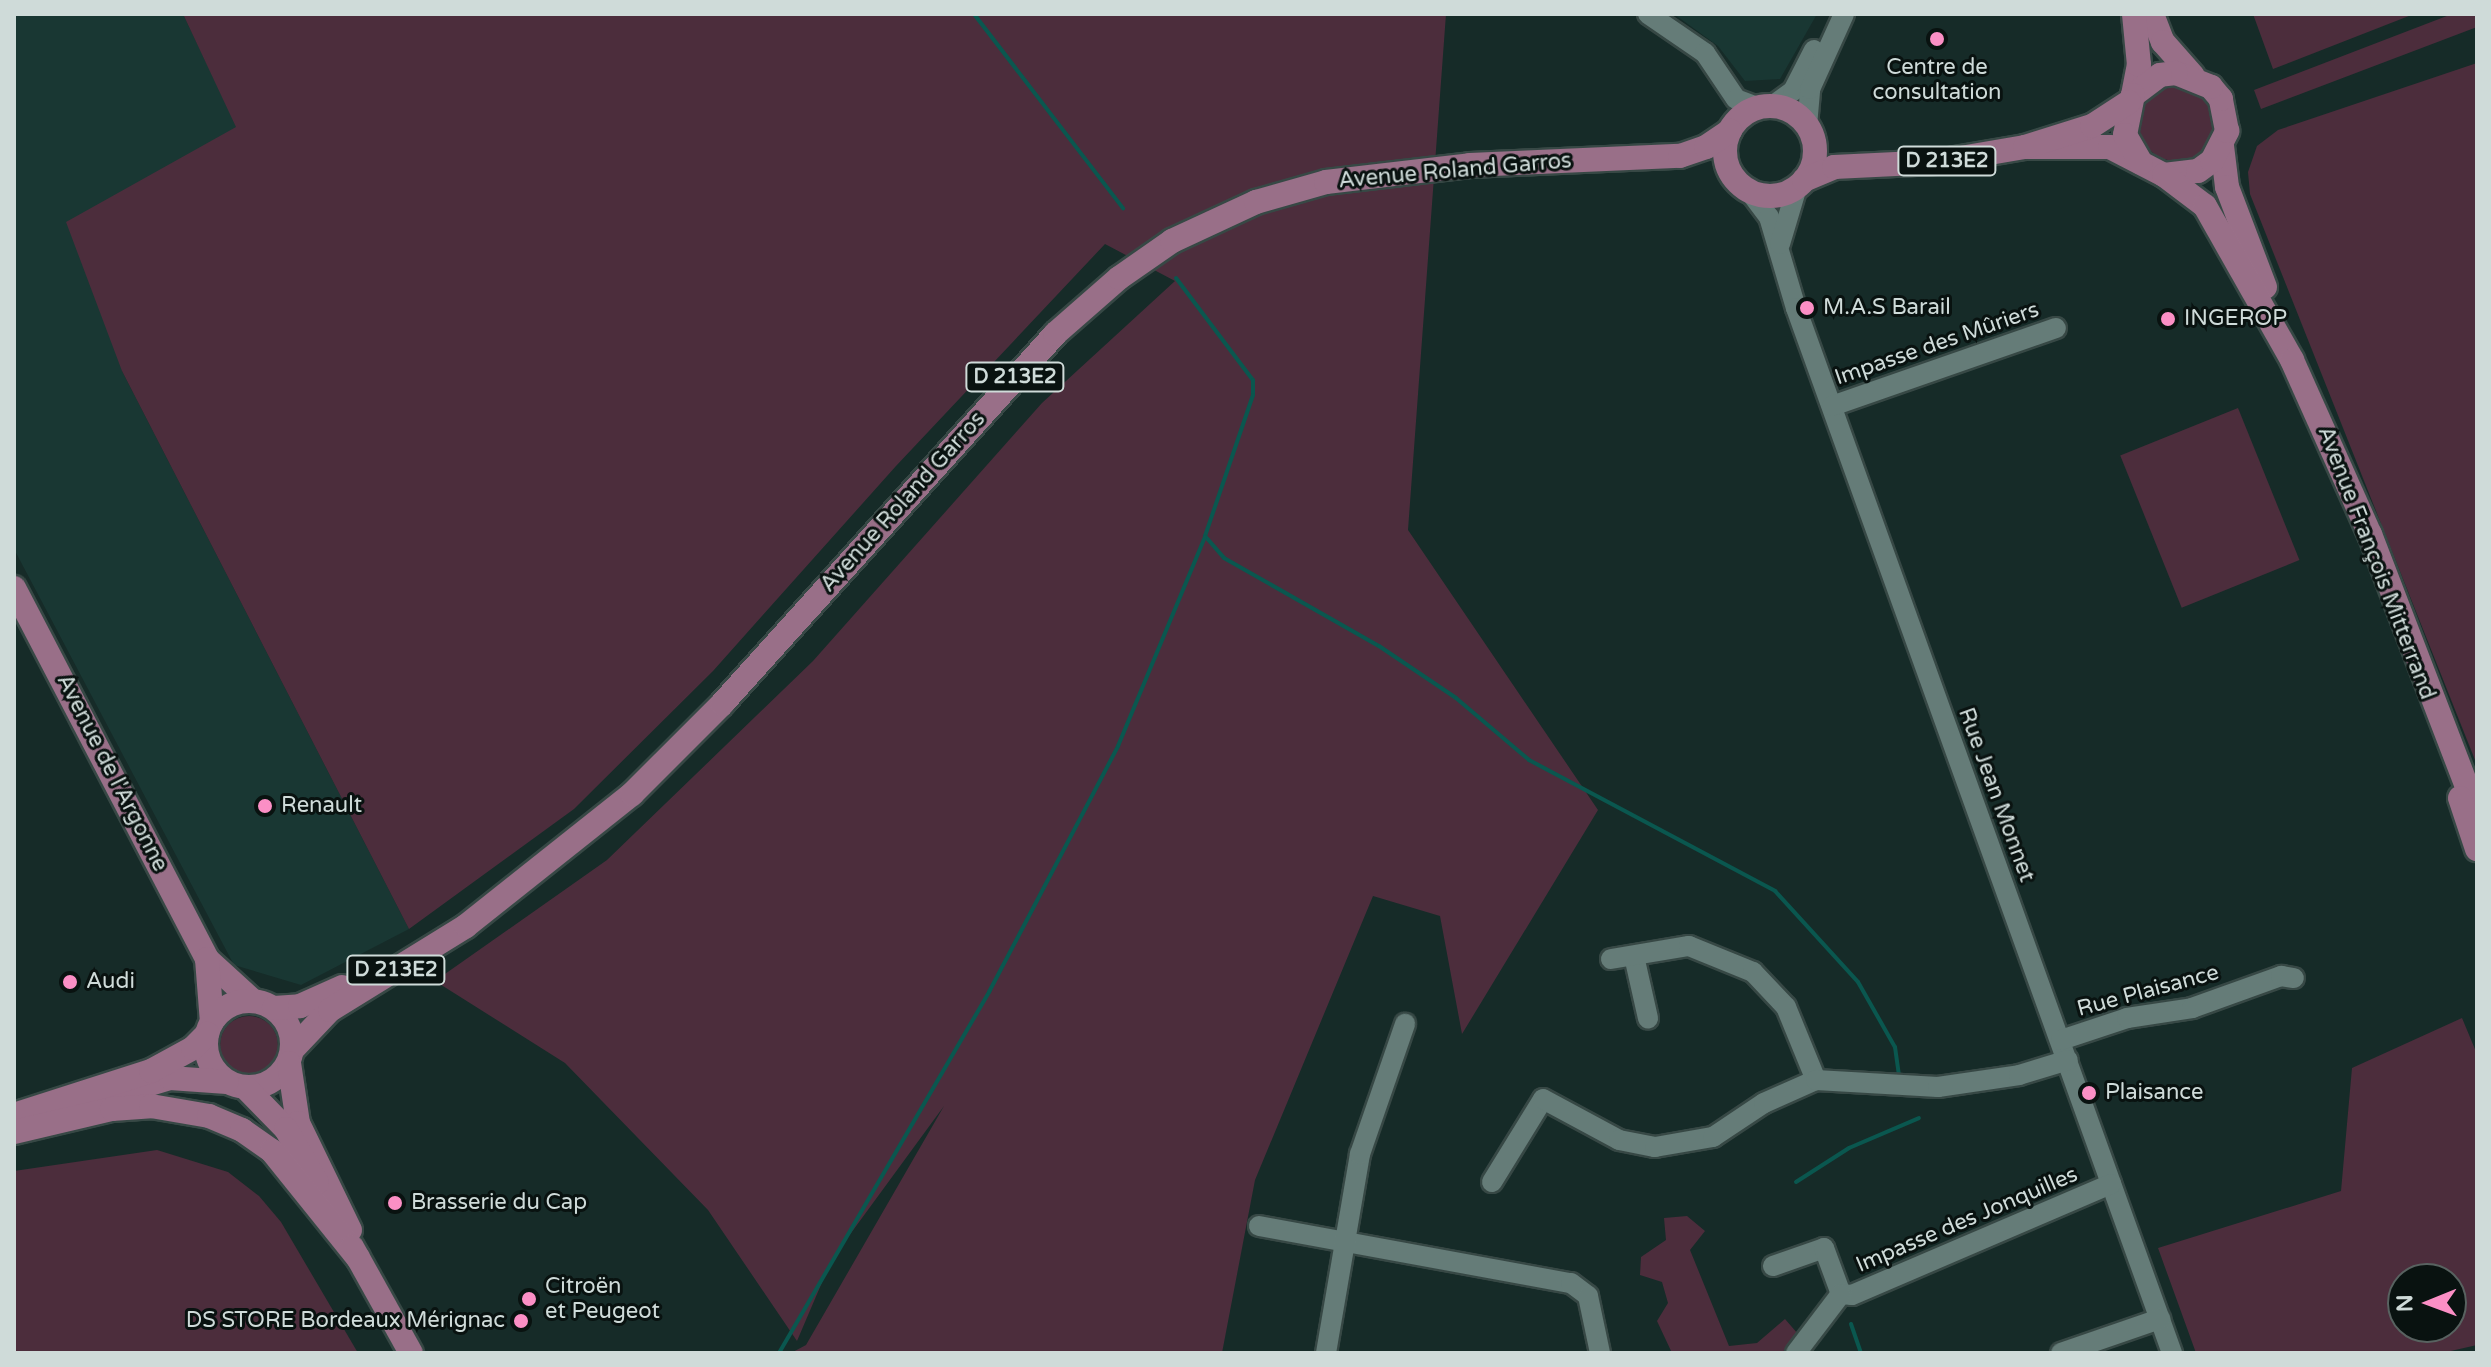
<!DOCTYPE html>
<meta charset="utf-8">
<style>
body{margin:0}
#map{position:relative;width:2491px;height:1367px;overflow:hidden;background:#162b28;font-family:"Varela Round",sans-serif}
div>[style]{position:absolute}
.built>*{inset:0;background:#193733}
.green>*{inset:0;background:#4c2d3c;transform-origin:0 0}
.round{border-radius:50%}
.stream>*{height:4px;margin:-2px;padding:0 2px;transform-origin:2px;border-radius:2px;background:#0a574f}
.roads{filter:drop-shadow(2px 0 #374845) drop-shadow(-2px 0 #374845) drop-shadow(0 2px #374845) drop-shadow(0 -2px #374845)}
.minor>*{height:20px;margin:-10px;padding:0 10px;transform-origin:10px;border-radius:10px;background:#657c78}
.major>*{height:24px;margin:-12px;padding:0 12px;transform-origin:12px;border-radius:12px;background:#996f88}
.major>.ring{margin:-12px;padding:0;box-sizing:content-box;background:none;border:24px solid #996f88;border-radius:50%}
.dots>*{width:22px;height:22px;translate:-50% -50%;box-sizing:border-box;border:4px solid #091210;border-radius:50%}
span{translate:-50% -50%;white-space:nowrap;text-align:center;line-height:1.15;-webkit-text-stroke:6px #091210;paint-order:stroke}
.shield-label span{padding:2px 6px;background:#091210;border:2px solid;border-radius:6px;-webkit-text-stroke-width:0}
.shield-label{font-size:20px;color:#cfdbd9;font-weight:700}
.poi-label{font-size:22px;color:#cfdbd9}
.left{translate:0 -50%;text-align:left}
.right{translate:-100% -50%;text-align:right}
.street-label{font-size:22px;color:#cfdbd9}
.frame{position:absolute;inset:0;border:16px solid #cfdbd9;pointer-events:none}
.north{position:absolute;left:2387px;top:1263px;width:80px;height:80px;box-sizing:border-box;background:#091210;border:2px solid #586260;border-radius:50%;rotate:269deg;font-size:22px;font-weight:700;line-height:32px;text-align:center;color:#cfdbd9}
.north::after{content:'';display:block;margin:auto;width:28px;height:36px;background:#fb8fc5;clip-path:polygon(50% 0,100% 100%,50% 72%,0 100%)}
</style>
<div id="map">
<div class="built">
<div style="clip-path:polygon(14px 14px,183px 14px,237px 127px,122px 371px,409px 929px,301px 985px,234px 965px,14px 549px)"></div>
<div style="clip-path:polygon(1674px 14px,1817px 14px,1780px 79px,1745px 81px,1718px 46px)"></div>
</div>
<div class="green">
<div style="clip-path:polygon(183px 14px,1446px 14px,1408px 530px,1598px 810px,1462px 1034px,1440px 916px,1373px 896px,1255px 1180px,1222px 1353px,791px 1353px,806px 1345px,944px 1106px,832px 1259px,797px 1341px,708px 1210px,565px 1063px,435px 981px,607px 860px,813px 661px,1042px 403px,1175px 281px,1105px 244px,896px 466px,713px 671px,574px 809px,409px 929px,122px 371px,66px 222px,236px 127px)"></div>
<div style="clip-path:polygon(2253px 14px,2414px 14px,2273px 69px)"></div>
<div style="clip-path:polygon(2452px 14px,2477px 14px,2477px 27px,2261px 109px,2254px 90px)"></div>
<div style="clip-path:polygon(2477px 63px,2477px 765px,2250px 194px,2248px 172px,2257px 146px,2278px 130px)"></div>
<div class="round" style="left:2139px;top:87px;width:74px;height:74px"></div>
<div style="left:2238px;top:408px;width:164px;height:127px;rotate:68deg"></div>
<div class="round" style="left:220px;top:1016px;width:58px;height:58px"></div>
<div style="clip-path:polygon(evenodd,2462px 1018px,2477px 1054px,2477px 1345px,2442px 1353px,2196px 1353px,2158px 1248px,2341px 1191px,2352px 1068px,2462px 1018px,2403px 1279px,2451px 1279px,2451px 1327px,2403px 1327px,2403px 1279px)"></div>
<div style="clip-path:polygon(157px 1150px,228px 1172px,259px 1196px,281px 1222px,358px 1353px,14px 1353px,14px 1171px)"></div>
<div style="clip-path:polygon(1687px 1216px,1705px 1231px,1690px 1250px,1729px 1346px,1757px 1343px,1785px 1319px,1798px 1334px,1782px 1353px,1672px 1353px,1657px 1321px,1668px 1303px,1662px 1282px,1640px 1275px,1641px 1257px,1666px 1240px,1664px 1218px)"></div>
</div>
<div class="stream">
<div style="left:974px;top:14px;width:245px;rotate:52.5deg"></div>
<div style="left:1176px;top:278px;width:128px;rotate:53deg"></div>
<div style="left:1253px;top:380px;width:15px;rotate:90deg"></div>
<div style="left:1253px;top:395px;width:149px;rotate:108.8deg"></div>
<div style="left:1205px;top:536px;width:29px;rotate:49deg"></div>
<div style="left:1224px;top:558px;width:178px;rotate:29.6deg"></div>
<div style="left:1379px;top:646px;width:93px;rotate:34deg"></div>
<div style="left:1456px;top:698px;width:96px;rotate:40.3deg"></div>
<div style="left:1529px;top:760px;width:279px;rotate:28deg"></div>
<div style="left:1775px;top:891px;width:123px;rotate:47.6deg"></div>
<div style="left:1858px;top:982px;width:75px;rotate:60.4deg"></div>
<div style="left:1895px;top:1047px;width:30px;rotate:82deg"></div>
<div style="left:1796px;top:1182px;width:63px;rotate:-32.7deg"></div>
<div style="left:1849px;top:1148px;width:76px;rotate:-23.2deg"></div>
<div style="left:1851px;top:1324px;width:31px;rotate:71deg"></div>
<div style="left:779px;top:1353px;width:418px;rotate:-59.8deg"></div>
<div style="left:989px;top:992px;width:278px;rotate:-62.3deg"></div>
<div style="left:1118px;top:746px;width:226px;rotate:-67.4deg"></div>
</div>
<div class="roads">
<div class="minor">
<div style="left:1648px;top:14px;width:69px;rotate:34.4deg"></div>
<div style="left:1705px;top:53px;width:55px;rotate:56deg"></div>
<div style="left:1736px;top:99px;width:25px;rotate:21deg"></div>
<div style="left:1772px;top:106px;width:26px;rotate:-36deg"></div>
<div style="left:1793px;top:91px;width:46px;rotate:-62.9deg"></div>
<div style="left:1807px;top:126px;width:37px;rotate:-85deg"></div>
<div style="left:1810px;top:89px;width:82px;rotate:-65.6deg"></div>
<div style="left:1750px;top:192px;width:31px;rotate:53deg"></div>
<div style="left:1769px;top:217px;width:95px;rotate:73.5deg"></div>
<div style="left:1796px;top:308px;width:1111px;rotate:70.21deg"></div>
<div style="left:1780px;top:244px;width:59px;rotate:-73.4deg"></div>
<div style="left:1832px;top:406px;width:237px;rotate:-19.2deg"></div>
<div style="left:1634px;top:956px;width:64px;rotate:77.3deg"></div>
<div style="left:1611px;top:959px;width:79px;rotate:-9.5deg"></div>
<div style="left:1689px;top:946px;width:69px;rotate:22.1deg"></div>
<div style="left:1753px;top:972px;width:48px;rotate:46.7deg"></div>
<div style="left:1786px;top:1007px;width:79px;rotate:67.7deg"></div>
<div style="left:2061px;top:1040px;width:70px;rotate:-18.4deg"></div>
<div style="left:2127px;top:1018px;width:66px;rotate:-8.7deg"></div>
<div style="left:2192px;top:1008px;width:95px;rotate:-19.8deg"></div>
<div style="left:2281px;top:976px;width:13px;rotate:9deg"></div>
<div style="left:1492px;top:1182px;width:97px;rotate:-58.4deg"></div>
<div style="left:1543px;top:1099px;width:86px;rotate:28.3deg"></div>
<div style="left:1619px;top:1140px;width:37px;rotate:11deg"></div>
<div style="left:1655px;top:1147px;width:59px;rotate:-9.8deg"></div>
<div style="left:1713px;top:1137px;width:61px;rotate:-33.7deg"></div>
<div style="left:1764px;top:1103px;width:57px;rotate:-23.9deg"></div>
<div style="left:1816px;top:1080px;width:122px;rotate:3.3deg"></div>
<div style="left:1938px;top:1087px;width:82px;rotate:-8.4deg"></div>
<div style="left:2019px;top:1075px;width:51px;rotate:-17deg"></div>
<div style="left:1259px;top:1226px;width:317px;rotate:10.4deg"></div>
<div style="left:1571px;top:1283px;width:21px;rotate:37deg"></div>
<div style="left:1588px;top:1296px;width:58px;rotate:78.1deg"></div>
<div style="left:1773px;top:1266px;width:54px;rotate:-19.4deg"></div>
<div style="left:1824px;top:1248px;width:49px;rotate:69.7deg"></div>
<div style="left:1841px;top:1294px;width:11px;rotate:5deg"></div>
<div style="left:1852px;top:1295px;width:282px;rotate:-23.2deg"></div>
<div style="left:1326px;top:1353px;width:202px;rotate:-80.3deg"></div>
<div style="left:1360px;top:1154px;width:138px;rotate:-70.9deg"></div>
<div style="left:1796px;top:1353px;width:74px;rotate:-52.7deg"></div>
<div style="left:2061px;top:1353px;width:105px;rotate:-19deg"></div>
</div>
<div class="major">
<div style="left:2152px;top:14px;width:30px;rotate:69deg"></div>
<div style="left:2163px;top:42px;width:45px;rotate:48.6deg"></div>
<div style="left:2133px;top:95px;width:31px;rotate:-79deg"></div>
<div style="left:2139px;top:65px;width:51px;rotate:-95.6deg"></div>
<div class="ring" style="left:1725px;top:106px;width:66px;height:66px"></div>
<div style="left:2222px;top:146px;width:41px;rotate:83deg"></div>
<div style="left:2227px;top:187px;width:107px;rotate:69.2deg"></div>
<div style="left:2025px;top:147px;width:85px"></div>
<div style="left:2110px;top:147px;width:61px;rotate:27.4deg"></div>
<div style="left:2164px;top:175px;width:34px;rotate:-7deg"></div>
<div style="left:2198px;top:171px;width:17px;rotate:-36deg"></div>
<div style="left:2212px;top:161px;width:34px;rotate:-63deg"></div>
<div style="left:2227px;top:131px;width:33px;rotate:-101deg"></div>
<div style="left:2221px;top:99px;width:16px;rotate:-130deg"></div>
<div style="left:2211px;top:87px;width:38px;rotate:-158deg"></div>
<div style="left:2176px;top:73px;width:16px;rotate:173deg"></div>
<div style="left:2160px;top:75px;width:34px;rotate:143deg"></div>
<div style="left:2133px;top:95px;width:41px;rotate:101.3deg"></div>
<div style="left:2125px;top:135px;width:32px;rotate:60deg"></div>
<div style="left:2164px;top:175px;width:51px;rotate:37.1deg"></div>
<div style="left:2205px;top:206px;width:177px;rotate:60.5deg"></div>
<div style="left:2292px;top:360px;width:191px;rotate:65.9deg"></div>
<div style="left:2370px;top:534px;width:299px;rotate:69deg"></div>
<div style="left:1804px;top:180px;width:33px;rotate:-23deg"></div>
<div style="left:1834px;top:167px;width:103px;rotate:-2.8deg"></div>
<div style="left:1937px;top:162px;width:89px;rotate:-9.7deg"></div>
<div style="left:2025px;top:147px;width:70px;rotate:-17.4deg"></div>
<div style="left:2092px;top:126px;width:44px;rotate:-33deg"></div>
<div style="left:14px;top:588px;width:418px;rotate:62.5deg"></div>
<div style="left:207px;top:959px;width:62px;rotate:42.4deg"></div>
<div style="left:2460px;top:798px;width:54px;rotate:71.6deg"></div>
<div style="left:207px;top:959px;width:63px;rotate:85.5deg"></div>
<div class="ring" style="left:206px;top:1001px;width:62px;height:62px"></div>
<div style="left:274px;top:1008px;width:26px;rotate:-4deg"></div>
<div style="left:300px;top:1006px;width:46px;rotate:-24.3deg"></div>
<div style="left:293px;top:1049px;width:54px;rotate:-46.5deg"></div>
<div style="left:330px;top:1010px;width:160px;rotate:-31.7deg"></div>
<div style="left:466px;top:926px;width:212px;rotate:-38.5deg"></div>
<div style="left:632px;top:794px;width:127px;rotate:-45deg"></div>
<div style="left:722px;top:704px;width:498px;rotate:-48deg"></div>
<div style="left:1055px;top:334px;width:85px;rotate:-41.2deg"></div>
<div style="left:1119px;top:278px;width:65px;rotate:-34.9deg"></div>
<div style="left:1172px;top:241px;width:93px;rotate:-24.9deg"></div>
<div style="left:1256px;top:202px;width:73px;rotate:-15.9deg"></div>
<div style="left:1326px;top:182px;width:145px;rotate:-6.7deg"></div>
<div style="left:1470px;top:165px;width:210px;rotate:-2.5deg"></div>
<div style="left:1680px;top:156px;width:28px;rotate:-19deg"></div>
<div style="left:1706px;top:147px;width:29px;rotate:-34deg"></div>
<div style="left:289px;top:1063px;width:61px;rotate:81.5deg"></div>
<div style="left:298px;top:1123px;width:119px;rotate:64.1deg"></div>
<div style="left:246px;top:1088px;width:57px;rotate:45.7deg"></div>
<div style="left:286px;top:1129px;width:62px;rotate:60.1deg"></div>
<div style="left:97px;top:1100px;width:76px;rotate:-16.8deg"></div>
<div style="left:170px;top:1078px;width:57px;rotate:4deg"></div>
<div style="left:14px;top:1115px;width:144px;rotate:-17.8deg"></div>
<div style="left:151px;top:1071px;width:48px;rotate:-28.7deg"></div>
<div style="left:193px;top:1048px;width:20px;rotate:-45deg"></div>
<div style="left:14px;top:1132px;width:101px;rotate:-13.2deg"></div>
<div style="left:112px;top:1109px;width:39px;rotate:-4deg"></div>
<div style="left:151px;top:1106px;width:59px;rotate:9.8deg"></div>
<div style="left:209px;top:1116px;width:36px;rotate:23deg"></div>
<div style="left:242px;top:1130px;width:37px;rotate:35deg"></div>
<div style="left:272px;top:1151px;width:137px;rotate:51.2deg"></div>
<div style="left:352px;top:1247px;width:121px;rotate:60.9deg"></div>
</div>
</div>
<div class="dots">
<div style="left:1937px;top:39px;background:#fb8fc5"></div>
<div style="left:1807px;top:308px;background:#fb8fc5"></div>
<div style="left:2168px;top:319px;background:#fb8fc5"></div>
<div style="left:265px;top:806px;background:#fb8fc5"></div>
<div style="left:70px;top:982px;background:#fb8fc5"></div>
<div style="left:2089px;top:1093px;background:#fb8fc5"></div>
<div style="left:395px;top:1203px;background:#fb8fc5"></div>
<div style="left:529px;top:1299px;background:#fb8fc5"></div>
<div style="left:521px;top:1321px;background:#fb8fc5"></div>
</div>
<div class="shield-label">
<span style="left:1947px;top:161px">D 213E2</span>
<span style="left:1015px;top:377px">D 213E2</span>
<span style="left:396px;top:970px">D 213E2</span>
</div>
<div class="poi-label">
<span style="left:1937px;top:80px">Centre de<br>consultation</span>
<span class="left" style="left:1823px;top:308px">M.A.S Barail</span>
<span class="left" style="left:2184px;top:319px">INGEROP</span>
<span class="left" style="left:281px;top:806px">Renault</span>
<span class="left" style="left:86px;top:982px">Audi</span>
<span class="left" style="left:2105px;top:1093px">Plaisance</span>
<span class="left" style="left:411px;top:1203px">Brasserie du Cap</span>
<span class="left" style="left:545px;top:1299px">Citroën<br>et Peugeot</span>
<span class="right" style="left:505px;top:1321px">DS STORE Bordeaux Mérignac</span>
</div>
<div class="street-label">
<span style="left:1455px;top:171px;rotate:-5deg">Avenue Roland Garros</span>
<span style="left:1937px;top:344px;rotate:-19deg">Impasse des Mûriers</span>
<span style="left:903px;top:502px;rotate:-48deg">Avenue Roland Garros</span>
<span style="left:2376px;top:563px;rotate:69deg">Avenue François Mitterrand</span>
<span style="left:112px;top:773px;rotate:63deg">Avenue de l'Argonne</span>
<span style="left:1996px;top:795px;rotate:70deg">Rue Jean Monnet</span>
<span style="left:2148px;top:991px;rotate:-15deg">Rue Plaisance</span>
<span style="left:1967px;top:1220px;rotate:-23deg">Impasse des Jonquilles</span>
</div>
<div class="frame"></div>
<div class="north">N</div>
</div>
